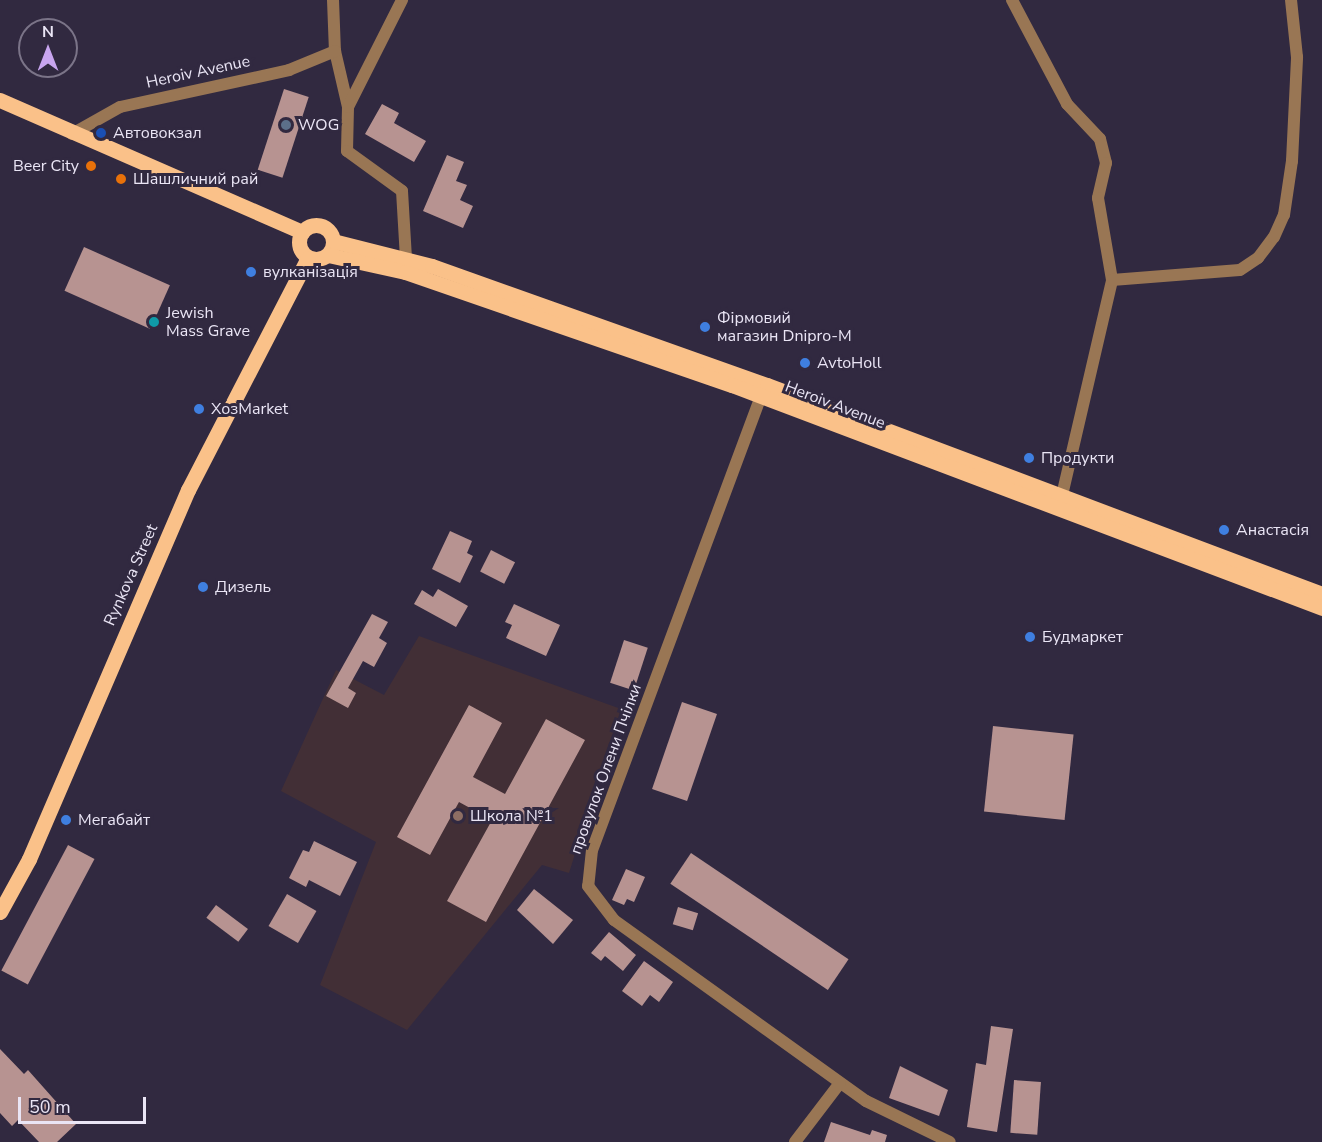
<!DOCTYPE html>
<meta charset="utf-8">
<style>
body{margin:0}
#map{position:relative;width:1322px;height:1142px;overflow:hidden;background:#312940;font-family:"Nunito Sans",sans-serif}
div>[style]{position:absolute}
.education>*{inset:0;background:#422f36}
.building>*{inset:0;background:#b79391;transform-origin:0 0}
.street>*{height:12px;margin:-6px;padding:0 6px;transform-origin:6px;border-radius:6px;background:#997654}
.primary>*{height:15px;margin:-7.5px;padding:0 7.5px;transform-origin:7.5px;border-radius:7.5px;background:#fac189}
.primary>.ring{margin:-7.5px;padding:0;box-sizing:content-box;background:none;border:15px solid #fac189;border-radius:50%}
.dots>*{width:16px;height:16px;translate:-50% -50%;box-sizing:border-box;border:3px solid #312940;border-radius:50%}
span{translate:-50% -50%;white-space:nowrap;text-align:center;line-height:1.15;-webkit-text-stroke:6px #312940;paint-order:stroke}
.street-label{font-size:16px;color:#eae5f5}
.poi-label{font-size:16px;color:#eae5f5}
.left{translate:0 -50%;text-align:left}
.right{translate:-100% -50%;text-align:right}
.north{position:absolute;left:18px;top:18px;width:60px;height:60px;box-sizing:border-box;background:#312940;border:2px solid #7b7488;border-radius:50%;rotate:0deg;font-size:16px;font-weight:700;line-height:24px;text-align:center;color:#eae5f5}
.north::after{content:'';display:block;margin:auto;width:21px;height:27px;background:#c8a5ef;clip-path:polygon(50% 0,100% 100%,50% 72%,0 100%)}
.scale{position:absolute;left:18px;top:1097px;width:128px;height:27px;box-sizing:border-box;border:3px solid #eae5f5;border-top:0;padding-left:8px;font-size:18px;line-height:21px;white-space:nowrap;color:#eae5f5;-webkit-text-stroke:4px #312940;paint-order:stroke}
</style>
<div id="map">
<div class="education">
<div style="clip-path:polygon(419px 636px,621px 709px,569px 873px,542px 865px,407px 1030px,320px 985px,376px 842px,281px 791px,336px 670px,384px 695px)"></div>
</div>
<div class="building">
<div style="left:284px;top:89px;width:26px;height:85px;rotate:18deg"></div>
<div style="clip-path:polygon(382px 104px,399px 113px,394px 123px,426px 141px,414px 162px,365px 134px)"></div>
<div style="clip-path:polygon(447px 155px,464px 162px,456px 181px,467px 185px,460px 200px,473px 206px,463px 228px,423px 211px)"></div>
<div style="left:84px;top:247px;width:94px;height:48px;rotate:24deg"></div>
<div style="clip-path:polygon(450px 531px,472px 541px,467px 553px,473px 556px,460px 583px,432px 569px)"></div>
<div style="left:491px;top:550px;width:27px;height:24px;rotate:27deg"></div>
<div style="clip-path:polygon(438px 589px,468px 606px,456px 627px,414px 604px,422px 590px,433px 597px)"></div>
<div style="clip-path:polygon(514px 604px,560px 625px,546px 656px,506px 638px,512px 625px,505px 622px)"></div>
<div style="clip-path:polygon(372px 614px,388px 622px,379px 638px,387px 643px,374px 667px,363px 661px,348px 688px,356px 693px,348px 708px,326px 696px)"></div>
<div style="left:624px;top:640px;width:25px;height:45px;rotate:18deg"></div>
<div style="left:682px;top:702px;width:37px;height:92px;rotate:19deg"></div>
<div style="clip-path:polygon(469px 705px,502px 723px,473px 777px,505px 794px,546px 719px,585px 740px,486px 922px,447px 901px,492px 820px,459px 802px,430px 855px,397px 837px)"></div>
<div style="left:993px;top:726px;width:81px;height:86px;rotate:6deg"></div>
<div style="clip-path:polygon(314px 841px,357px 862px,340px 896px,309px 880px,306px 887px,289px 878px,303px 850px,309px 852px)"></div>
<div style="left:68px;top:845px;width:30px;height:142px;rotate:28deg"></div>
<div style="left:691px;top:853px;width:190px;height:37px;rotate:34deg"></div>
<div style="clip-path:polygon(626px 869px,645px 877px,634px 902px,627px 899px,624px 905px,612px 900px)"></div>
<div style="clip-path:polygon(534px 889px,573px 920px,553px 944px,517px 910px)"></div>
<div style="left:287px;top:894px;width:34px;height:37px;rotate:30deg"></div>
<div style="left:216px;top:905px;width:40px;height:16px;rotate:37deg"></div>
<div style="left:678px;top:907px;width:21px;height:18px;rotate:17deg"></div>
<div style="clip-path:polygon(609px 932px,636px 955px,623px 971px,605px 956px,601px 961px,591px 953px)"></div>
<div style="clip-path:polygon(644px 961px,673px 982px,659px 1002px,650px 995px,642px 1006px,622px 991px)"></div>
<div style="clip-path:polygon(991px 1026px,1013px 1029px,997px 1132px,967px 1127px,976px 1063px,986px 1065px)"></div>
<div style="clip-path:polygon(0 1049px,24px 1074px,28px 1070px,76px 1124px,57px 1142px,39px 1142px,18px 1120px,12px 1126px,0 1113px)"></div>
<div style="clip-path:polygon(900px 1066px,948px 1090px,939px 1116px,889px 1098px)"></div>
<div style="left:1014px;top:1080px;width:27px;height:53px;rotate:4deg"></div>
<div style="clip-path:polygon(831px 1122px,870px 1135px,872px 1130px,887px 1135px,885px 1142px,824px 1142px)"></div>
</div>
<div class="street">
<div style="left:333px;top:0;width:51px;rotate:87.8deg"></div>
<div style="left:335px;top:51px;width:57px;rotate:76.9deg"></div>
<div style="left:348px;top:107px;width:44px;rotate:91.3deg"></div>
<div style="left:347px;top:151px;width:68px;rotate:36deg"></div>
<div style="left:402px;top:191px;width:68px;rotate:86.6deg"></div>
<div style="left:1012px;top:0;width:118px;rotate:62.1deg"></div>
<div style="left:1067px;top:104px;width:48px;rotate:46.7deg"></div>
<div style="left:1100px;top:139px;width:25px;rotate:76deg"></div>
<div style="left:1106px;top:163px;width:36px;rotate:103deg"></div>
<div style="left:1098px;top:198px;width:83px;rotate:80.3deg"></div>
<div style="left:348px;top:107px;width:120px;rotate:-63.2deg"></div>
<div style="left:72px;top:134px;width:55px;rotate:-29.4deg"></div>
<div style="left:120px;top:107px;width:173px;rotate:-12.3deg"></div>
<div style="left:289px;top:70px;width:50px;rotate:-22.4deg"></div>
<div style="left:761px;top:396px;width:484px;rotate:110.4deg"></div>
<div style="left:592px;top:850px;width:36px;rotate:96deg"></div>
<div style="left:588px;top:886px;width:43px;rotate:52.6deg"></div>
<div style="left:614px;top:920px;width:310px;rotate:35.7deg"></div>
<div style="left:866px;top:1101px;width:93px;rotate:26deg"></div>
<div style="left:1060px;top:504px;width:230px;rotate:-76.9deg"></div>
<div style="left:1112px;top:280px;width:128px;rotate:-4.5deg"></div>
<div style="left:1240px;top:270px;width:22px;rotate:-34deg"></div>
<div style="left:1258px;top:258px;width:26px;rotate:-53deg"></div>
<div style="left:1274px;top:237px;width:24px;rotate:-66deg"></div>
<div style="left:1284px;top:215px;width:55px;rotate:-81.6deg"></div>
<div style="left:1292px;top:161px;width:104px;rotate:-87.2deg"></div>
<div style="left:1297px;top:57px;width:57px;rotate:-96deg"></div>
<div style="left:795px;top:1142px;width:74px;rotate:-52.7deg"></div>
</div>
<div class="primary">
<div style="left:0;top:100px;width:330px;rotate:23.6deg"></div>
<div class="ring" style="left:299px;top:225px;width:19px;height:19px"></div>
<div style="left:333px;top:241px;width:102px;rotate:14.2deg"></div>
<div style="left:432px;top:266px;width:356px;rotate:19.6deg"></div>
<div style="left:767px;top:385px;width:593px;rotate:20.64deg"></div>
<div style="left:328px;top:255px;width:79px;rotate:12.4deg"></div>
<div style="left:405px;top:272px;width:346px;rotate:19.1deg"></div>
<div style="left:732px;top:385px;width:631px;rotate:20.7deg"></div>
<div style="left:0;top:912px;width:60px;rotate:-61.3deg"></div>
<div style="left:29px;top:859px;width:402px;rotate:-66.7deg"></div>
<div style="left:188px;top:490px;width:261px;rotate:-62.7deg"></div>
</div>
<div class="dots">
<div style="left:286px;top:125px;background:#5c6f8a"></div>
<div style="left:101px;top:133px;background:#1a4fb4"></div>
<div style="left:91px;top:166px;background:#e8710a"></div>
<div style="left:121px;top:179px;background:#e8710a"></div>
<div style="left:251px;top:272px;background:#3f7fe0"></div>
<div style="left:154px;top:322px;background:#0f9aa8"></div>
<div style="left:705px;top:327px;background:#3f7fe0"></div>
<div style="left:805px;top:363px;background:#3f7fe0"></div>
<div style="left:199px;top:409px;background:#3f7fe0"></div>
<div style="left:1029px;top:458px;background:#3f7fe0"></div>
<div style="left:1224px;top:530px;background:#3f7fe0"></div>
<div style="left:203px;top:587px;background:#3f7fe0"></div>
<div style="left:1030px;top:637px;background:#3f7fe0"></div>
<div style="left:458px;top:816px;background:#8d6e63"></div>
<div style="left:66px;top:820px;background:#3f7fe0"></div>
</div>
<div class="street-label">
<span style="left:198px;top:72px;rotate:-12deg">Heroiv Avenue</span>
<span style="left:835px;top:405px;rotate:21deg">Heroiv Avenue</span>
<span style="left:131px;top:575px;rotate:-66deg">Rynkova Street</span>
<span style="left:606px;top:769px;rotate:-70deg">провулок Олени Пчілки</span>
</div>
<div class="poi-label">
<span class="left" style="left:298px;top:125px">WOG</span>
<span class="left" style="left:113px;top:133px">Автовокзал</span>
<span class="right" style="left:79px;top:166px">Beer City</span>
<span class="left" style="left:133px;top:179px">Шашличний рай</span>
<span class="left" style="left:263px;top:272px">вулканізація</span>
<span class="left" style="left:166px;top:322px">Jewish<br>Mass Grave</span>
<span class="left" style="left:717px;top:327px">Фірмовий<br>магазин Dnipro-M</span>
<span class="left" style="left:817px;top:363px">AvtoHoll</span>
<span class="left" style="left:211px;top:409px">ХозMarket</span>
<span class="left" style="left:1041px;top:458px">Продукти</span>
<span class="left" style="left:1236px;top:530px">Анастасія</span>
<span class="left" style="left:215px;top:587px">Дизель</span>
<span class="left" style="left:1042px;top:637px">Будмаркет</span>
<span class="left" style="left:470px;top:816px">Школа №1</span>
<span class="left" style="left:78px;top:820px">Мегабайт</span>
</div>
<div class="north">N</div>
<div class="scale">50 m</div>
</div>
